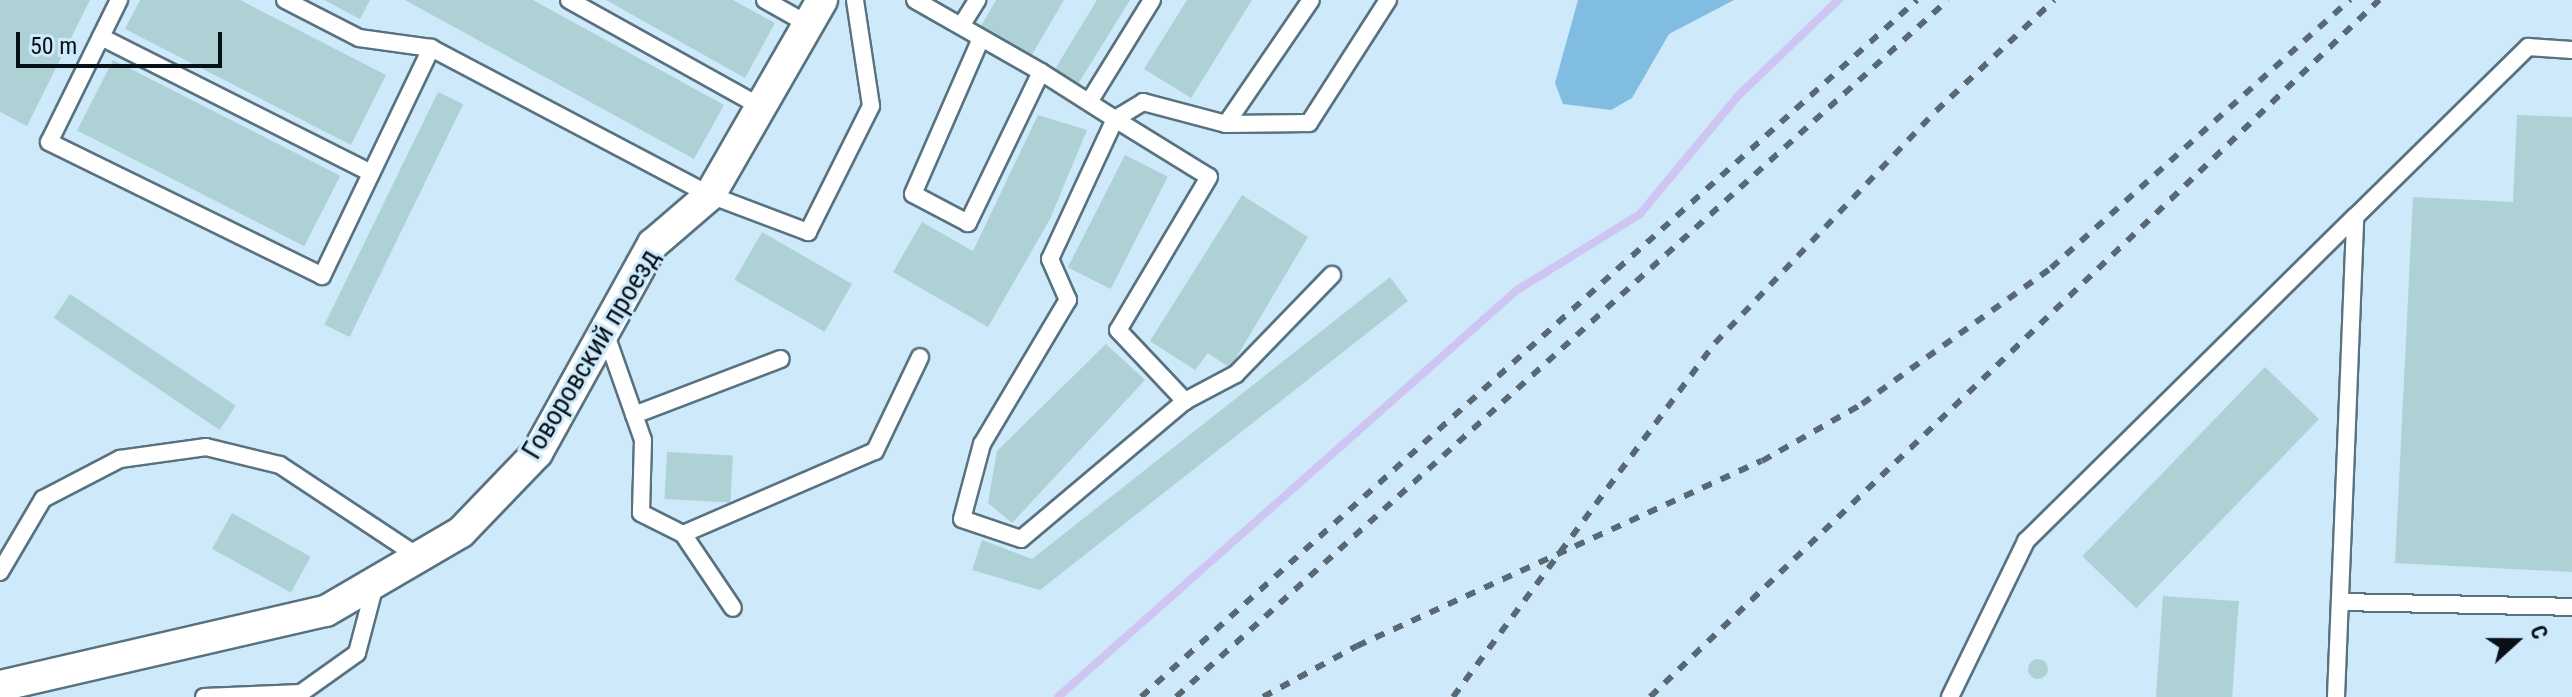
<!DOCTYPE html>
<meta charset="utf-8">
<style>
body{margin:0}
#map{position:relative;width:2572px;height:697px;overflow:hidden;background:#cee9fa;font-family:"Roboto Condensed",sans-serif}
div>[style]{position:absolute}
.green>*{inset:0;background:#81bde0}
.stream>*{height:8px;margin:-4px;padding:0 4px;transform-origin:4px;border-radius:4px;background:#cec5f3}
.building>*{inset:0;background:#aed1d5;transform-origin:0 0}
.round{border-radius:50%}
.roads{filter:drop-shadow(2px 0 #597280) drop-shadow(-2px 0 #597280) drop-shadow(0 2px #597280) drop-shadow(0 -2px #597280)}
.lane>*{height:16px;margin:-8px;padding:0 8px;transform-origin:8px;border-radius:8px;background:#fff}
.street>*{height:30px;margin:-15px;padding:0 15px;transform-origin:15px;border-radius:15px;background:#fff}
.rail>*{height:6px;margin-top:-3px;transform-origin:0;background:repeating-linear-gradient(90deg,#586973 0 10px,transparent 0 20px)}
span{translate:-50% -50%;white-space:nowrap;text-align:center;line-height:1.15;-webkit-text-stroke:6px #cee9fa;paint-order:stroke}
.street-label{font-size:28px;color:#081117}
.north{position:absolute;left:2476px;top:601px;width:80px;height:80px;-webkit-text-stroke:6px #cee9fa;paint-order:stroke;rotate:69deg;font-size:22px;font-weight:700;line-height:32px;text-align:center;color:#081117}
.north::after{content:'';display:block;margin:auto;width:28px;height:36px;background:#081117;clip-path:polygon(50% 0,100% 100%,50% 72%,0 100%)}
.scale{position:absolute;left:16px;top:32px;width:206px;height:36px;box-sizing:border-box;border:4px solid #081117;border-top:0;padding-left:10px;font-size:24px;line-height:28px;white-space:nowrap;color:#081117;-webkit-text-stroke:6px #cee9fa;paint-order:stroke}
</style>
<div id="map">
<div class="green">
<div style="clip-path:polygon(1578px 0,1734px 0,1669px 34px,1632px 98px,1611px 110px,1563px 104px,1555px 83px)"></div>
</div>
<div class="stream">
<div style="left:1058px;top:697px;width:613px;rotate:-41.56deg"></div>
<div style="left:1517px;top:290px;width:145px;rotate:-31.7deg"></div>
<div style="left:1640px;top:214px;width:153px;rotate:-50.3deg"></div>
<div style="left:1738px;top:96px;width:139px;rotate:-43.8deg"></div>
</div>
<div class="building">
<div style="clip-path:polygon(0 0,90px 0,27px 126px,0 112px)"></div>
<div style="clip-path:polygon(140px 0,240px 0,386px 75px,351px 145px,125px 29px)"></div>
<div style="clip-path:polygon(324px 0,370px 0,360px 19px)"></div>
<div style="clip-path:polygon(405px 0,533px 0,724px 105px,694px 159px)"></div>
<div style="clip-path:polygon(606px 0,733px 0,775px 23px,745px 78px)"></div>
<div style="clip-path:polygon(996px 0,1064px 0,1030px 58px,980px 28px)"></div>
<div style="clip-path:polygon(1097px 0,1130px 0,1078px 84px,1055px 69px)"></div>
<div style="clip-path:polygon(1187px 0,1252px 0,1191px 98px,1144px 69px)"></div>
<div style="left:113px;top:60px;width:255px;height:79px;rotate:27deg"></div>
<div style="left:438px;top:92px;width:28px;height:259px;rotate:26deg"></div>
<div style="clip-path:polygon(1038px 115px,1087px 130px,1050px 219px,988px 327px,893px 272px,922px 222px,973px 251px)"></div>
<div style="clip-path:polygon(2517px 115px,2572px 117px,2572px 572px,2395px 563px,2413px 197px,2513px 202px)"></div>
<div style="left:1125px;top:155px;width:48px;height:126px;rotate:27deg"></div>
<div style="clip-path:polygon(1242px 195px,1308px 237px,1230px 368px,1208px 353px,1195px 370px,1150px 341px)"></div>
<div style="left:762px;top:232px;width:104px;height:55px;rotate:30deg"></div>
<div style="clip-path:polygon(1390px 277px,1408px 301px,1040px 590px,972px 570px,982px 540px,1032px 559px)"></div>
<div style="left:70px;top:294px;width:200px;height:29px;rotate:34deg"></div>
<div style="clip-path:polygon(1106px 344px,1145px 380px,1012px 523px,988px 503px,997px 451px)"></div>
<div style="left:2265px;top:367px;width:75px;height:263px;rotate:44deg"></div>
<div style="left:667px;top:452px;width:66px;height:47px;rotate:3deg"></div>
<div style="left:232px;top:513px;width:90px;height:41px;rotate:29deg"></div>
<div style="left:2163px;top:596px;width:76px;height:101px;rotate:4deg"></div>
<div class="round" style="left:2028px;top:659px;width:20px;height:20px"></div>
</div>
<div class="roads">
<div class="lane">
<div style="left:119px;top:0;width:158px;rotate:116.2deg"></div>
<div style="left:49px;top:142px;width:304px;rotate:26.1deg"></div>
<div style="left:322px;top:276px;width:253px;rotate:-64.4deg"></div>
<div style="left:285px;top:0;width:83px;rotate:27.2deg"></div>
<div style="left:359px;top:38px;width:73px;rotate:7.9deg"></div>
<div style="left:431px;top:48px;width:315px;rotate:27.8deg"></div>
<div style="left:710px;top:195px;width:105px;rotate:20.7deg"></div>
<div style="left:808px;top:232px;width:141px;rotate:-63.4deg"></div>
<div style="left:871px;top:106px;width:107px;rotate:-98.6deg"></div>
<div style="left:569px;top:0;width:220px;rotate:29.1deg"></div>
<div style="left:765px;top:0;width:49px;rotate:29.2deg"></div>
<div style="left:915px;top:0;width:145px;rotate:29.7deg"></div>
<div style="left:1041px;top:72px;width:168px;rotate:115.8deg"></div>
<div style="left:968px;top:223px;width:62px;rotate:-152.2deg"></div>
<div style="left:913px;top:194px;width:170px;rotate:-66.4deg"></div>
<div style="left:961px;top:26px;width:31px;rotate:-58deg"></div>
<div style="left:101px;top:37px;width:302px;rotate:26.7deg"></div>
<div style="left:1041px;top:72px;width:88px;rotate:32.4deg"></div>
<div style="left:1115px;top:119px;width:110px;rotate:31.7deg"></div>
<div style="left:1209px;top:177px;width:178px;rotate:120.7deg"></div>
<div style="left:1118px;top:330px;width:98px;rotate:46.7deg"></div>
<div style="left:1185px;top:401px;width:214px;rotate:139.9deg"></div>
<div style="left:1021px;top:539px;width:62px;rotate:-161.3deg"></div>
<div style="left:962px;top:519px;width:78px;rotate:-75.1deg"></div>
<div style="left:982px;top:444px;width:168px;rotate:-59.2deg"></div>
<div style="left:1068px;top:300px;width:45px;rotate:-113.7deg"></div>
<div style="left:1050px;top:259px;width:154px;rotate:-65.1deg"></div>
<div style="left:1115px;top:119px;width:33px;rotate:-31deg"></div>
<div style="left:1143px;top:102px;width:86px;rotate:14.8deg"></div>
<div style="left:1226px;top:124px;width:83px;rotate:-0.7deg"></div>
<div style="left:1309px;top:123px;width:146px;rotate:-57.3deg"></div>
<div style="left:1089px;top:102px;width:120px;rotate:-58.3deg"></div>
<div style="left:1226px;top:124px;width:150px;rotate:-55.6deg"></div>
<div style="left:606px;top:335px;width:111px;rotate:70.6deg"></div>
<div style="left:643px;top:440px;width:73px;rotate:91.6deg"></div>
<div style="left:641px;top:513px;width:47px;rotate:26.6deg"></div>
<div style="left:683px;top:534px;width:89px;rotate:56deg"></div>
<div style="left:1185px;top:401px;width:58px;rotate:-27.9deg"></div>
<div style="left:1236px;top:374px;width:138px;rotate:-45.9deg"></div>
<div style="left:634px;top:415px;width:157px;rotate:-20.9deg"></div>
<div style="left:683px;top:534px;width:209px;rotate:-23.4deg"></div>
<div style="left:875px;top:451px;width:104px;rotate:-64.4deg"></div>
<div style="left:0;top:572px;width:85px;rotate:-59.5deg"></div>
<div style="left:43px;top:499px;width:87px;rotate:-27.5deg"></div>
<div style="left:120px;top:459px;width:87px;rotate:-7.9deg"></div>
<div style="left:206px;top:447px;width:76px;rotate:13.7deg"></div>
<div style="left:280px;top:465px;width:170px;rotate:33.5deg"></div>
<div style="left:2340px;top:602px;width:232px;rotate:1.2deg"></div>
<div style="left:204px;top:697px;width:97px;rotate:-2.4deg"></div>
<div style="left:301px;top:693px;width:69px;rotate:-35.5deg"></div>
<div style="left:357px;top:653px;width:70px;rotate:-75.2deg"></div>
<div style="left:1950px;top:697px;width:174px;rotate:-64deg"></div>
<div style="left:2026px;top:541px;width:462px;rotate:-44.6deg"></div>
<div style="left:2336px;top:697px;width:480px;rotate:-87.7deg"></div>
<div style="left:2355px;top:217px;width:243px;rotate:-44.5deg"></div>
<div style="left:2528px;top:47px;width:44px;rotate:3.9deg"></div>
</div>
<div class="street">
<div style="left:0;top:686px;width:335px;rotate:-13deg"></div>
<div style="left:326px;top:611px;width:156px;rotate:-30.3deg"></div>
<div style="left:461px;top:532px;width:110px;rotate:-46.1deg"></div>
<div style="left:537px;top:453px;width:239px;rotate:-61deg"></div>
<div style="left:653px;top:244px;width:75px;rotate:-40.7deg"></div>
<div style="left:710px;top:195px;width:225px;rotate:-60.1deg"></div>
</div>
</div>
<div class="rail">
<div style="left:1141px;top:697px;width:1043px;rotate:-41.93deg"></div>
<div style="left:1176px;top:697px;width:1040px;rotate:-42.08deg"></div>
<div style="left:1263px;top:697px;width:107px;rotate:-28.5deg"></div>
<div style="left:1357px;top:646px;width:445px;rotate:-24.6deg"></div>
<div style="left:1762px;top:461px;width:115px;rotate:-29.7deg"></div>
<div style="left:1862px;top:404px;width:233px;rotate:-35.7deg"></div>
<div style="left:2051px;top:268px;width:402px;rotate:-41.9deg"></div>
<div style="left:1453px;top:697px;width:440px;rotate:-53.5deg"></div>
<div style="left:1715px;top:343px;width:320px;rotate:-46.4deg"></div>
<div style="left:1936px;top:111px;width:162px;rotate:-43.2deg"></div>
<div style="left:1650px;top:697px;width:1009px;rotate:-43.71deg"></div>
</div>
<div class="street-label">
<span style="left:591px;top:354px;rotate:-59deg">Говоровский проезд</span>
</div>
<div class="north">С</div>
<div class="scale">50 m</div>
</div>
